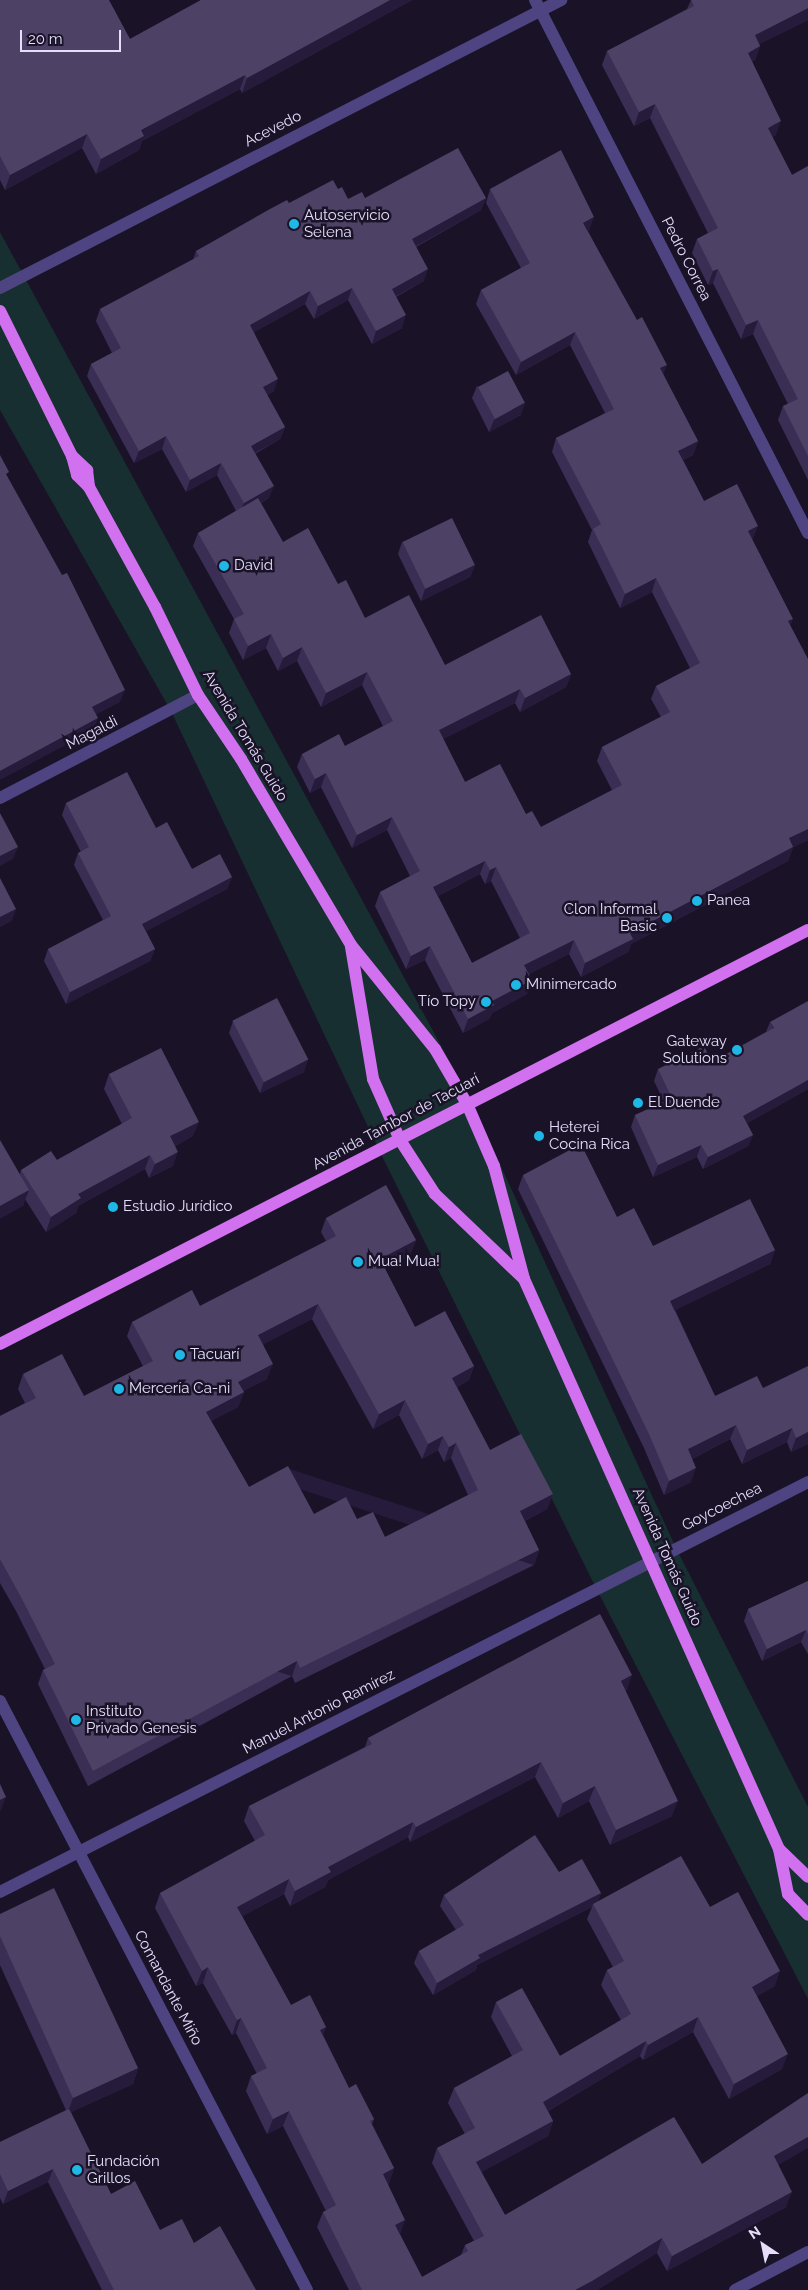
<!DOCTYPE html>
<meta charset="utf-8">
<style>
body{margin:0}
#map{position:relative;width:808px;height:2290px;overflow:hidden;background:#1a1328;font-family:Raleway,sans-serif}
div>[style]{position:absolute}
.green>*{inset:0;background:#172f31}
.minor>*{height:12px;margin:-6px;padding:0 6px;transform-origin:6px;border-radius:6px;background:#4e4481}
.major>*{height:12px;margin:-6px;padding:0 6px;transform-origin:6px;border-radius:6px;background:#d171ef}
.wall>*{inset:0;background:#3b2e54}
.shaded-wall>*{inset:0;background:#261b3b;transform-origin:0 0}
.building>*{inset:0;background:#4d4166;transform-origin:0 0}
.dots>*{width:14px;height:14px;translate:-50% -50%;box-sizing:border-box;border:2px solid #1a1328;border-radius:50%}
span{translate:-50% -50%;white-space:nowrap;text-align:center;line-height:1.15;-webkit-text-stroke:5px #1a1328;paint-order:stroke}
.street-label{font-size:15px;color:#e5defb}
.poi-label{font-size:15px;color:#e5defb}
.left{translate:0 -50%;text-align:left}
.right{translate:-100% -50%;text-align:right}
.north{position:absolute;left:738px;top:2220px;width:50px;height:50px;-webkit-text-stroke:4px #1a1328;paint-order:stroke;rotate:326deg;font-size:14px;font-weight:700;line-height:20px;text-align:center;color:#e5defb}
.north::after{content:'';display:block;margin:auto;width:18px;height:22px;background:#e5defb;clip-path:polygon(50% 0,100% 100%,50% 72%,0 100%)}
.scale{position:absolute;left:20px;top:30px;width:101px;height:22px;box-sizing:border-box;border:2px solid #e5defb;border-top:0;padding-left:6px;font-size:15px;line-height:18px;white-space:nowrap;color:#e5defb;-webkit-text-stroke:4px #1a1328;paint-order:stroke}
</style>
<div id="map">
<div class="green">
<div style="clip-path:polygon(0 232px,471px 1101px,676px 1548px,808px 1807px,808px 1999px,597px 1590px,379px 1150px,171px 711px,0 410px)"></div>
</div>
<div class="minor">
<div style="left:535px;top:0;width:599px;rotate:62.88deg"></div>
<div style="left:0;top:288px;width:631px;rotate:-27.17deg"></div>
<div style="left:0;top:798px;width:223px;rotate:-27.5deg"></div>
<div style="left:0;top:1701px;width:664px;rotate:62.47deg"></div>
<div style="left:0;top:1892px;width:906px;rotate:-26.9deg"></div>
<div style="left:735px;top:2290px;width:82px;rotate:-27.5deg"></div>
</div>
<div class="major">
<div style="left:0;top:311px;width:162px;rotate:63.6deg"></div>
<div style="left:72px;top:456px;width:20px;rotate:75deg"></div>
<div style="left:77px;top:475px;width:17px;rotate:45deg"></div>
<div style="left:89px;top:487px;width:137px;rotate:61.2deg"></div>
<div style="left:155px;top:607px;width:98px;rotate:64deg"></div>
<div style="left:198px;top:695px;width:77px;rotate:56.1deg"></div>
<div style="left:241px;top:759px;width:216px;rotate:59.4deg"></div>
<div style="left:351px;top:945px;width:134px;rotate:51.1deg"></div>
<div style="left:435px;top:1049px;width:64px;rotate:59.8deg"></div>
<div style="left:467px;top:1104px;width:68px;rotate:66.5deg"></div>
<div style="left:494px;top:1166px;width:117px;rotate:75.1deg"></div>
<div style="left:524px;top:1279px;width:624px;rotate:65.9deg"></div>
<div style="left:779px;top:1849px;width:46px;rotate:78.7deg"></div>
<div style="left:788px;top:1894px;width:29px;rotate:46deg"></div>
<div style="left:72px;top:456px;width:21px;rotate:43deg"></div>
<div style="left:87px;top:470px;width:17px;rotate:83deg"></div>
<div style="left:351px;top:947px;width:134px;rotate:80.5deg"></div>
<div style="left:373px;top:1079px;width:67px;rotate:66.1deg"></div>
<div style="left:400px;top:1140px;width:64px;rotate:57.1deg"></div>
<div style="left:435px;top:1194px;width:123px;rotate:43.7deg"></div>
<div style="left:0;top:1344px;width:908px;rotate:-27.13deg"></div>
<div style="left:779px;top:1849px;width:40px;rotate:44deg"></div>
</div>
<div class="wall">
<div style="clip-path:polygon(0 0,130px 39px,201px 0,412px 0,242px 93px,240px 89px,142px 141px,139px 150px,96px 174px,82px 148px,5px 190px,0 180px)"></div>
<div style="clip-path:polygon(691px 0,808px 0,808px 20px,759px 44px,760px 46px,755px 60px,752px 62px,776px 135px,772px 137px,792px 175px,808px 166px,808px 480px,778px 420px,783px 406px,788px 404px,753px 334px,741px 339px,713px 283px,708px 285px,692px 253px,697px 239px,708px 233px,650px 118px,634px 126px,602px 65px,607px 51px,687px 9px)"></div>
<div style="clip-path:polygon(evenodd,338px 189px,348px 199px,365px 198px,486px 198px,481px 210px,416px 247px,424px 281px,396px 297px,402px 328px,372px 344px,348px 300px,314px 319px,305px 304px,254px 332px,274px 391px,267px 395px,285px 427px,280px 439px,255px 454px,269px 498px,261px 503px,283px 542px,338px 584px,365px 618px,445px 665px,571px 674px,566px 687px,520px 712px,515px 703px,443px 739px,465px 782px,526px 814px,541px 827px,612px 790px,597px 761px,602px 747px,661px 717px,651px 699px,656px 686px,690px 668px,652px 592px,620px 608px,588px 542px,592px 530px,552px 452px,556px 438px,605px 413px,570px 345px,516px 375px,476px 304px,481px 290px,521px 268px,486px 203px,490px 189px,589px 231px,588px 231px,698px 441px,693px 455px,683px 460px,704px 501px,753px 539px,752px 540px,790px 625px,808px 840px,793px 847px,788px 861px,631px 944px,628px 952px,581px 977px,569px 954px,529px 974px,527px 994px,492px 1013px,489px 1019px,463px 1033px,425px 960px,406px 969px,375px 906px,380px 892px,410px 876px,387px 830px,352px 848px,321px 787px,310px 793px,297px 767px,302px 754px,345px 746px,383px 726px,362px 685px,321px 707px,297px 661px,278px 671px,266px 648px,243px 660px,229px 633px,234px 619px,193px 546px,198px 533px,236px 511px,217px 475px,186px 492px,162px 449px,134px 463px,87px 376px,91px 364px,112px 353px,96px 321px,100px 309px,193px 260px,196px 251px,289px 203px,338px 189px,480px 874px,485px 884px,491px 881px,520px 938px,472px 963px,438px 896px,480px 874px)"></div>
<div style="clip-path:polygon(477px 386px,521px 415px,489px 432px,472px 398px)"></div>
<div style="clip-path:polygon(402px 542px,475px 565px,470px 577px,421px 601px,398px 554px)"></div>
<div style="clip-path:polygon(66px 803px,156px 828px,192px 869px,232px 877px,227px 889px,146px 931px,155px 949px,150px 961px,66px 1004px,44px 961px,48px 949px,103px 920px,74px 865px,78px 853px,81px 852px,62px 815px)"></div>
<div style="clip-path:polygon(233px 1021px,304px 1072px,260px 1093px,229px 1033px)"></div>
<div style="clip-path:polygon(770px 1022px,808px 1089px,747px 1123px,753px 1135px,748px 1146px,703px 1169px,697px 1157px,653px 1177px,631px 1127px,635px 1115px,664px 1102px,654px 1081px,658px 1069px,712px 1062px,766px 1032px)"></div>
<div style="clip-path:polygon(109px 1074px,193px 1136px,175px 1146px,173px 1166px,149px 1178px,145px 1169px,78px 1206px,76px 1213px,46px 1232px,25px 1199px,23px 1206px,20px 1174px,21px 1170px,57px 1160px,122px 1124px,104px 1089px)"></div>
<div style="clip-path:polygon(523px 1175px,617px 1217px,653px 1246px,775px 1250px,770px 1264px,675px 1310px,715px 1396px,763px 1388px,808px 1444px,791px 1452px,787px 1442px,742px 1464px,730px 1439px,692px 1459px,691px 1482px,664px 1495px,644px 1448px,518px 1189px)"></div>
<div style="clip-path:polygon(evenodd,326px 1218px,416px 1240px,410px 1255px,385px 1269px,415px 1327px,474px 1366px,469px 1380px,457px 1387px,490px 1450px,553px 1494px,547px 1509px,525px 1521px,539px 1550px,534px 1565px,295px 1683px,292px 1676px,88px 1786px,38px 1684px,43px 1670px,45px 1669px,16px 1611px,0 1583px,0 1416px,25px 1403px,18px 1389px,23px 1374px,84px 1396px,143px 1366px,127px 1336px,132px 1322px,200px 1306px,326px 1241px,321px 1232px,326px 1218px,312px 1319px,373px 1429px,399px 1415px,422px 1459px,438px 1450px,444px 1462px,451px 1458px,468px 1495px,385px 1537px,357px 1519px,314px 1514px,249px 1487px,211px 1421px,238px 1407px,244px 1392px,243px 1391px,267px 1379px,263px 1344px,312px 1319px)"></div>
<div style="clip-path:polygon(808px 1581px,808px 1654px,801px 1642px,762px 1661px,744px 1621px,748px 1609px)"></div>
<div style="clip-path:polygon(627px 1690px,625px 1691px,672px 1816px,610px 1845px,589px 1801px,558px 1818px,535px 1777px,410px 1842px,408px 1837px,328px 1880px,325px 1887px,290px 1906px,284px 1894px,242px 1916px,291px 2005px,326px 2027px,323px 2035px,349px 2088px,374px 2119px,372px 2124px,394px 2168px,389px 2183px,388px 2184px,400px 2234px,422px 2277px,461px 2255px,465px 2245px,474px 2241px,432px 2163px,437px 2148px,465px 2134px,448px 2103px,454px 2088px,512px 2056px,491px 2017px,496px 2002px,560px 2056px,621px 2020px,601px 1985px,607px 1970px,613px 1967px,587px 1919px,592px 1907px,477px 1965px,476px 1970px,433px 1995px,414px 1963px,419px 1951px,456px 1930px,440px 1906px,444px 1895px,559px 1872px,601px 1893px,598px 1901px,710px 1907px,775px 1986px,757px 1996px,782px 2069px,729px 2099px,693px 2032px,643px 2060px,640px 2056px,548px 2111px,553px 2121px,548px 2136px,481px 2172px,505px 2215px,702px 2164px,778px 2166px,786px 2207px,667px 2271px,657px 2253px,597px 2290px,349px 2290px,317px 2227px,323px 2212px,326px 2211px,283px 2126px,267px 2134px,246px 2091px,251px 2076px,257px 2074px,236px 2033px,232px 2035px,203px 1983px,196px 1986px,155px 1908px,160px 1893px,255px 1841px,244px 1821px,249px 1806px,365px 1747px,368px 1738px)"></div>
<div style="clip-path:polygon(0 1914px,138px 2068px,133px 2084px,71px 2112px,111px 2194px,160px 2230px,194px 2243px,256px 2290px,102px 2290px,48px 2182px,3px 2204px,0 2198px,0 2142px,66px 2110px,0 1965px)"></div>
</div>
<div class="shaded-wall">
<div style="clip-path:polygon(390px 0,412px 0,242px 93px,247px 78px)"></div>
<div style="clip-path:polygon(808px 8px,808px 20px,750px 49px,755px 35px)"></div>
<div style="clip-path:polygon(760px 46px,755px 60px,742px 67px,748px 53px)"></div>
<div style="clip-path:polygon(245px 75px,240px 89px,142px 141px,139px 150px,96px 174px,101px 159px,141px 130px)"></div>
<div style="clip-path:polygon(655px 104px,650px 118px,634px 126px,639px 112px)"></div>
<div style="clip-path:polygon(781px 121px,776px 135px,762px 142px,768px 128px)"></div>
<div style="clip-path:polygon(87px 134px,82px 148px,5px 190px,10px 175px)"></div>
<div style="clip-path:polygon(486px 198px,481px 210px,407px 251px,412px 239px)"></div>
<div style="clip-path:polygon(594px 217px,589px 231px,578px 237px,583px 223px)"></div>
<div style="clip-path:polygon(428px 269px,424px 281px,387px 301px,392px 289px)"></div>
<div style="clip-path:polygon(718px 269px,713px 283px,708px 285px,713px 271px)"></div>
<div style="clip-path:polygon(352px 288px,348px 300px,314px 319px,318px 306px)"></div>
<div style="clip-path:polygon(310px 291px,305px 304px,246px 337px,250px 325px)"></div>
<div style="clip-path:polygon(406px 315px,402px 328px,372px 344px,376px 331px)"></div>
<div style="clip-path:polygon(758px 320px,753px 334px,741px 339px,746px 325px)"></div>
<div style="clip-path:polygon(575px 332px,570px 345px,516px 375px,521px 362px)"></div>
<div style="clip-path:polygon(667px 365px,662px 378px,660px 368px)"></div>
<div style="clip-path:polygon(278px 379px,274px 391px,258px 399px,263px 387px)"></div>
<div style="clip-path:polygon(525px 403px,521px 415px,489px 432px,494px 420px)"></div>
<div style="clip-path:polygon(285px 427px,280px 439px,246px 458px,251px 446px)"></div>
<div style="clip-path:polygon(166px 436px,162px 449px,134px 463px,139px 451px)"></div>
<div style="clip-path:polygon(698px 441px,693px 455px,673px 465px,678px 451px)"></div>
<div style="clip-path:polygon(221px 463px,217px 475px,186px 492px,190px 480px)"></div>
<div style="clip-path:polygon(274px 486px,269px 498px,239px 515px,244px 503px)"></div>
<div style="clip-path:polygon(758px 526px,753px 539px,743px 545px,748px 531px)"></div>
<div style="clip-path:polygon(475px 565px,470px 577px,421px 601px,425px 589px)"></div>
<div style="clip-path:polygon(656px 578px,652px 592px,620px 608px,625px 594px)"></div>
<div style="clip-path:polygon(793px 619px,788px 632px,788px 621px)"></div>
<div style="clip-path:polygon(271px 634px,266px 648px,243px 660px,248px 646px)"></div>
<div style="clip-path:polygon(302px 647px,297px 661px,278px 671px,283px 658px)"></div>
<div style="clip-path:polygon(367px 672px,362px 685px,321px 707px,326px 693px)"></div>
<div style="clip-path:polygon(571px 674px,566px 687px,520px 712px,525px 698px)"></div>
<div style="clip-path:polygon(520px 689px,515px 703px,434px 744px,439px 730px)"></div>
<div style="clip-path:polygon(125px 690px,120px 702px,88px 719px,92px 707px)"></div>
<div style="clip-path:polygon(98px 718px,94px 730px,0 780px,0 771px)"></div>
<div style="clip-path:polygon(326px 773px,321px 787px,310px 793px,315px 779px)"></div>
<div style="clip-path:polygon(392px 817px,387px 830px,352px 848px,357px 835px)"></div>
<div style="clip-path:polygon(808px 829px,808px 840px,784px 852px,789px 838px)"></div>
<div style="clip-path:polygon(18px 847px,13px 859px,0 866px,0 856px)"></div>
<div style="clip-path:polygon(793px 847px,788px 861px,631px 944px,628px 952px,581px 977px,585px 963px,630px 933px)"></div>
<div style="clip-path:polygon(485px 861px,480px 874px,428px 901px,433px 887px)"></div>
<div style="clip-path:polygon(496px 867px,491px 881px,485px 884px,490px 870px)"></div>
<div style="clip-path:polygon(232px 877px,227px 889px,137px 936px,142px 924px)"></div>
<div style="clip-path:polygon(16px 909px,12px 921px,0 927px,0 917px)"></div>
<div style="clip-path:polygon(574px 940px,569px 954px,519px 979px,524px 965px)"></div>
<div style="clip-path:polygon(430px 946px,425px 960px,406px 969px,411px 956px)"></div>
<div style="clip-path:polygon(155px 949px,150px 961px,66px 1004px,70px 992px)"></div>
<div style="clip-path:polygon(532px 980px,527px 994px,492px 1013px,489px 1019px,463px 1033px,468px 1019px,492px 1001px)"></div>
<div style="clip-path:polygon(308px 1060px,304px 1072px,260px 1093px,264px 1081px)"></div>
<div style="clip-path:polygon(808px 1080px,808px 1089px,739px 1128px,743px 1116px)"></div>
<div style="clip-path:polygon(199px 1122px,193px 1136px,165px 1151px,170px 1136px)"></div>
<div style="clip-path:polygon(753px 1135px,748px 1146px,703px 1169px,708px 1157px)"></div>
<div style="clip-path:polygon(701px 1145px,697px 1157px,653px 1177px,658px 1165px)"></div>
<div style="clip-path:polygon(178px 1152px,173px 1166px,149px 1178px,155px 1164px)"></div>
<div style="clip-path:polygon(150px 1155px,145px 1169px,78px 1206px,76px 1213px,46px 1232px,51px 1217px,78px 1194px)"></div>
<div style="clip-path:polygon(29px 1190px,23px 1206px,0 1219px,0 1206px)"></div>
<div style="clip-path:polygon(416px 1240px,410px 1255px,375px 1274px,380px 1259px)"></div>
<div style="clip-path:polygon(775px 1250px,770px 1264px,665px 1315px,670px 1301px)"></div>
<div style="clip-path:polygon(318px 1304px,312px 1319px,253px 1350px,258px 1335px)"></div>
<div style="clip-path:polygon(273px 1364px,267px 1379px,233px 1396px,238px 1382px)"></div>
<div style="clip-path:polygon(474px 1366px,469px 1380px,447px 1392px,452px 1378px)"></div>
<div style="clip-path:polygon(244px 1392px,238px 1407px,200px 1427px,206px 1412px)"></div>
<div style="clip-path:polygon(405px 1400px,399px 1415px,373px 1429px,379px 1414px)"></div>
<div style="clip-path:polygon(736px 1425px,730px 1439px,682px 1464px,688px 1449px)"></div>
<div style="clip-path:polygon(792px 1428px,787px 1442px,742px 1464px,747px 1450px)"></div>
<div style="clip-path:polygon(808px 1432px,808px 1444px,791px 1452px,796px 1438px)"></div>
<div style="clip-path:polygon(443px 1436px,438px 1450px,422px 1459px,428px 1444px)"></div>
<div style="clip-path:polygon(456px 1443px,451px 1458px,444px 1462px,449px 1447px)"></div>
<div style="clip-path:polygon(696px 1468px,691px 1482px,664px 1495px,669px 1481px)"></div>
<div style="clip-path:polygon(553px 1494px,547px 1509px,515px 1526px,520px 1511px)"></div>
<div style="left:539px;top:1550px;width:16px;height:267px;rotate:108deg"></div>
<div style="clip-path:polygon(806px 1630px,801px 1642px,762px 1661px,767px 1649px)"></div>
<div style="left:297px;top:1661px;width:16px;height:232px;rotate:108deg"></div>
<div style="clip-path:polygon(632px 1675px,627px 1690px,615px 1696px,621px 1681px)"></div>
<div style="clip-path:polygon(541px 1762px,535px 1777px,410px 1842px,416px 1827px)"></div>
<div style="clip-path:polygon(595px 1786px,589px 1801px,558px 1818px,563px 1803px)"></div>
<div style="clip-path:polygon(6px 1797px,0 1812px,0 1800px)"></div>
<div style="clip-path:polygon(678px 1801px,672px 1816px,610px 1845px,616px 1830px)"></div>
<div style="clip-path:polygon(413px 1822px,408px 1837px,328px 1880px,325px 1887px,290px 1906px,295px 1891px,328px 1867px)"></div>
<div style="clip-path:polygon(289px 1879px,284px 1894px,231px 1922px,237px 1907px)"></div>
<div style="clip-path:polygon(601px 1893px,597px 1904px,593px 1904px,592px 1907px,477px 1965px,476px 1970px,433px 1995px,437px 1983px,478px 1955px)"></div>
<div style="clip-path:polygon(208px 1967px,203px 1983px,196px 1986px,202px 1971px)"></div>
<div style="clip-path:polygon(780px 1971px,775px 1986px,746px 2002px,752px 1987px)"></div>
<div style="clip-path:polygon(698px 2017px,693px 2032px,643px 2060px,648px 2045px)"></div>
<div style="clip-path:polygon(241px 2018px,236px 2033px,232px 2035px,237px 2020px)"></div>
<div style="clip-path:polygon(326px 2027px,321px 2042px,320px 2030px)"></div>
<div style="clip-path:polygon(646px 2041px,640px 2056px,537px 2117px,543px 2102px)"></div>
<div style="clip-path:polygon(788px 2054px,782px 2069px,729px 2099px,734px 2084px)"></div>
<div style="clip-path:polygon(138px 2068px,133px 2084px,67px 2114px,73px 2098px)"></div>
<div style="clip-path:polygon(289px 2111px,283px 2126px,267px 2134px,273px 2119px)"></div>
<div style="clip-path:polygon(553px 2121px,548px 2136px,471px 2178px,476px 2162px)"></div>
<div style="clip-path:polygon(808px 2137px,808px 2148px,768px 2171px,774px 2156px)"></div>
<div style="clip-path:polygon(394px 2168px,389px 2183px,378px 2189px,383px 2174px)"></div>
<div style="clip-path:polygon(53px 2169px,48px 2182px,3px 2204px,8px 2191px)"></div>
<div style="clip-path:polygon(792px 2192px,786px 2207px,667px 2271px,672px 2256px)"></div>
<div style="clip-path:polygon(405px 2220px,400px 2235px,395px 2225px)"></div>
<div style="clip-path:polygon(662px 2238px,657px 2253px,597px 2290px,575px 2290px)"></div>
</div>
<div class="building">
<div style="clip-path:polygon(0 0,109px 0,130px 39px,201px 0,390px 0,247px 78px,245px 75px,141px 130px,144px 136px,101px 159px,87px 134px,10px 175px,0 156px)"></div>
<div style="clip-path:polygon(691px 0,808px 0,808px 8px,755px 35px,760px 46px,748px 53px,781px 121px,768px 128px,792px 175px,808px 166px,808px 456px,783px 406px,798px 399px,758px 320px,746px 325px,718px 269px,713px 271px,697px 239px,718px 228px,655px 104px,639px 112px,607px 51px,694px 6px)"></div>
<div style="clip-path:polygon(458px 148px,486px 198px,412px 239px,428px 269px,392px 289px,406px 315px,376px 331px,352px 288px,318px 306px,310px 291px,250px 325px,278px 379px,263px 387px,285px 427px,251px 446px,274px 486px,244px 503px,221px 463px,190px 480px,166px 436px,139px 451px,91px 364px,121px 348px,100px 309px,199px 256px,196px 251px,270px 209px,287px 200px,289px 203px,333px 180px,338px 189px,342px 187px,348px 199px,362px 192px,365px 198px)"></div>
<div style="clip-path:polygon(evenodd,561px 150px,594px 217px,583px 223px,637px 320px,642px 317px,667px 365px,660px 368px,698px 441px,678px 451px,704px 501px,737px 484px,758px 526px,748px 531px,793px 619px,788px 621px,808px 659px,808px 829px,789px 838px,793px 847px,630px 933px,633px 939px,585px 963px,574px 940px,524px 965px,532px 980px,492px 1001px,494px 1005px,468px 1019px,430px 946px,411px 956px,380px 892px,420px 871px,392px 817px,357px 835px,326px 773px,315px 779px,302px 754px,339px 734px,345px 746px,393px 721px,367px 672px,326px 693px,302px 647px,283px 658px,271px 634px,248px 646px,234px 619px,244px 614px,198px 533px,258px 498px,283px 542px,308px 528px,338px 584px,346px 580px,365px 618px,409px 595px,445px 665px,541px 615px,571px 674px,525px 698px,520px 689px,439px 730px,465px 782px,500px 764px,526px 814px,532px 811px,541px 827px,622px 785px,602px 747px,670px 712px,656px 686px,700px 663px,656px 578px,625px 594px,593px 529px,601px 524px,556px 438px,614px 409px,575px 332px,521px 362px,481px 290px,530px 263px,490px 189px,561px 150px,485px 861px,490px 870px,496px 867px,530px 933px,472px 963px,433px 887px,485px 861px)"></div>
<div style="left:508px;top:371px;width:36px;height:34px;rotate:62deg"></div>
<div style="clip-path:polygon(0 455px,9px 472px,6px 474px,62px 575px,67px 573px,125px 690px,92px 707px,98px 718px,0 771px)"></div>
<div style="left:452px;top:518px;width:52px;height:55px;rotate:64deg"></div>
<div style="clip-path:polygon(127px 772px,156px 828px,167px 822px,192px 869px,220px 854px,232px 877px,142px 924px,155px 949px,70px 992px,48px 949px,111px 916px,78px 853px,89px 847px,66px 803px)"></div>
<div style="clip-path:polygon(0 813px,18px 847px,0 856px)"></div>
<div style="clip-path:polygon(0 878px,16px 909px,0 917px)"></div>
<div style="left:277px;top:998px;width:69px;height:50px;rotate:63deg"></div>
<div style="clip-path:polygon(808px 1001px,808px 1080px,743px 1116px,753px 1135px,708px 1157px,701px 1145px,658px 1165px,635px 1115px,672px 1098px,658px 1069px,704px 1046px,712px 1062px,774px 1028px,770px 1022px)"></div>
<div style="clip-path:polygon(161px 1048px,199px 1122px,170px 1136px,178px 1152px,155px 1164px,150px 1155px,78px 1194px,81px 1198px,51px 1217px,21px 1170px,51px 1151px,57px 1160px,132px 1118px,109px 1074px)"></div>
<div style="clip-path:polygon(0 1140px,29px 1190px,0 1206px)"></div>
<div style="clip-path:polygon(581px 1144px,617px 1217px,634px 1208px,653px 1246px,750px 1199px,775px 1250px,670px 1301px,715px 1396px,757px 1376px,763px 1388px,808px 1366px,808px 1432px,796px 1438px,792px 1428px,747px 1450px,736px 1425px,688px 1449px,696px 1468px,669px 1481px,649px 1434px,523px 1175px)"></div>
<div style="clip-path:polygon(evenodd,386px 1185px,416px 1240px,380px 1259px,415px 1327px,445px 1311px,474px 1366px,452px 1378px,490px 1450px,521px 1434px,553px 1494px,520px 1511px,539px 1550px,300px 1668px,297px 1661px,93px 1771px,43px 1670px,55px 1664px,21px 1597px,0 1559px,0 1416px,36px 1398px,23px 1374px,62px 1354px,84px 1396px,153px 1361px,132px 1322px,192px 1290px,200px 1306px,336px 1236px,326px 1218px,386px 1185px,318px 1304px,379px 1414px,405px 1400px,428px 1444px,443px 1436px,449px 1447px,456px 1443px,478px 1490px,385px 1537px,373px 1512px,357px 1519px,346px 1497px,314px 1514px,288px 1466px,249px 1487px,206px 1412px,244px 1392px,238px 1382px,273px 1364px,258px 1335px,318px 1304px)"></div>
<div style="clip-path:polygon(808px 1581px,808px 1634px,806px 1630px,767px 1649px,748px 1609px)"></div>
<div style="clip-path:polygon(600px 1614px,632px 1675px,621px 1681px,678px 1801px,616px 1830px,595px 1786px,563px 1803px,541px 1762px,416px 1827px,413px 1822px,328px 1867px,331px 1872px,295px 1891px,289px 1879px,237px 1907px,291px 2005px,310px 1995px,326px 2027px,320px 2030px,349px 2088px,356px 2084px,374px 2119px,370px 2121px,394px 2168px,383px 2174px,405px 2220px,395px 2225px,422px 2277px,468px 2251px,465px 2245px,484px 2236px,437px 2148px,475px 2128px,454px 2088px,523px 2050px,496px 2002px,522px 1988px,560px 2056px,631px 2014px,607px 1970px,624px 1961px,593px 1904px,681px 1856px,710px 1907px,738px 1892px,780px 1971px,752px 1987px,788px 2054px,734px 2084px,698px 2017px,648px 2045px,646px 2041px,543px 2102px,553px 2121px,476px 2162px,505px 2215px,674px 2117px,702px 2164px,808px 2093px,808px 2137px,774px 2156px,792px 2192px,672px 2256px,662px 2238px,592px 2281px,575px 2290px,362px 2290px,323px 2212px,336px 2205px,289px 2111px,273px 2119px,251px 2076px,267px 2068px,241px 2018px,237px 2020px,208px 1967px,202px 1971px,160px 1893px,265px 1835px,249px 1806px,372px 1744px,368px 1738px)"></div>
<div style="clip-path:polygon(0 1784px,6px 1797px,0 1800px)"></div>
<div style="clip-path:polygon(535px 1835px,559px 1872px,582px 1859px,601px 1893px,478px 1955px,480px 1958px,437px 1983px,419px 1951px,464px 1925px,444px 1895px)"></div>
<div style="clip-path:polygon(54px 1888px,138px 2068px,73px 2098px,0 1936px,0 1914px)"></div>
<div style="clip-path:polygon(69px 2109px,111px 2194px,135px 2181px,160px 2230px,182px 2219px,194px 2243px,220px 2226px,256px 2290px,114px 2290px,53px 2169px,8px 2191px,0 2174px,0 2142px)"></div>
</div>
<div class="dots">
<div style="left:294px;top:224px;background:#1fb7e6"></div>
<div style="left:224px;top:566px;background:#1fb7e6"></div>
<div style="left:697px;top:901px;background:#1fb7e6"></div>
<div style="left:667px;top:918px;background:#1fb7e6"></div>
<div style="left:516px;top:985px;background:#1fb7e6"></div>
<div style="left:486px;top:1002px;background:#1fb7e6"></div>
<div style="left:737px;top:1050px;background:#1fb7e6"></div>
<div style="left:638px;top:1103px;background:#1fb7e6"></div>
<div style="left:539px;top:1136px;background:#1fb7e6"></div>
<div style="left:113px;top:1207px;background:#1fb7e6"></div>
<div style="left:358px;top:1262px;background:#1fb7e6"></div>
<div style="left:180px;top:1355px;background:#1fb7e6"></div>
<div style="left:119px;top:1389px;background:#1fb7e6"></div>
<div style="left:76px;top:1720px;background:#1fb7e6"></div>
<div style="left:77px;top:2170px;background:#1fb7e6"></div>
</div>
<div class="street-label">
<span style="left:273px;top:129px;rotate:-27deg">Acevedo</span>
<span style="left:686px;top:259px;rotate:63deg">Pedro Correa</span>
<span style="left:92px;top:733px;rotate:-27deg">Magaldi</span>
<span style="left:245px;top:736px;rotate:59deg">Avenida Tomás Guido</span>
<span style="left:396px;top:1122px;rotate:-28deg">Avenida Tambor de Tacuarí</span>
<span style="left:722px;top:1507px;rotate:-27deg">Goycoechea</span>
<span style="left:667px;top:1557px;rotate:66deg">Avenida Tomás Guido</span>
<span style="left:319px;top:1712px;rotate:-27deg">Manuel Antonio Ramírez</span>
<span style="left:168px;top:1988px;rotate:62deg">Comandante Miño</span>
</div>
<div class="poi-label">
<span class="left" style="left:304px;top:224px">Autoservicio<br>Selena</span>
<span class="left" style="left:234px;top:566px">David</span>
<span class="left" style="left:707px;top:901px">Panea</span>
<span class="right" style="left:657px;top:918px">Clon Informal<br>Basic</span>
<span class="left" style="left:526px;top:985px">Minimercado</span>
<span class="right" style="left:476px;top:1002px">Tío Topy</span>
<span class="right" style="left:727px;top:1050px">Gateway<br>Solutions</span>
<span class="left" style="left:648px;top:1103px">El Duende</span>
<span class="left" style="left:549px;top:1136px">Heterei<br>Cocina Rica</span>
<span class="left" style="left:123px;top:1207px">Estudio Jurídico</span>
<span class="left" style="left:368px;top:1262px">Mua! Mua!</span>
<span class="left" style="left:190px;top:1355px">Tacuarí</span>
<span class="left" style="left:129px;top:1389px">Mercería Ca-ni</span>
<span class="left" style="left:86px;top:1720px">Instituto<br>Privado Genesis</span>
<span class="left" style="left:87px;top:2170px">Fundación<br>Grillos</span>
</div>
<div class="north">N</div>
<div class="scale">20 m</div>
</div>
